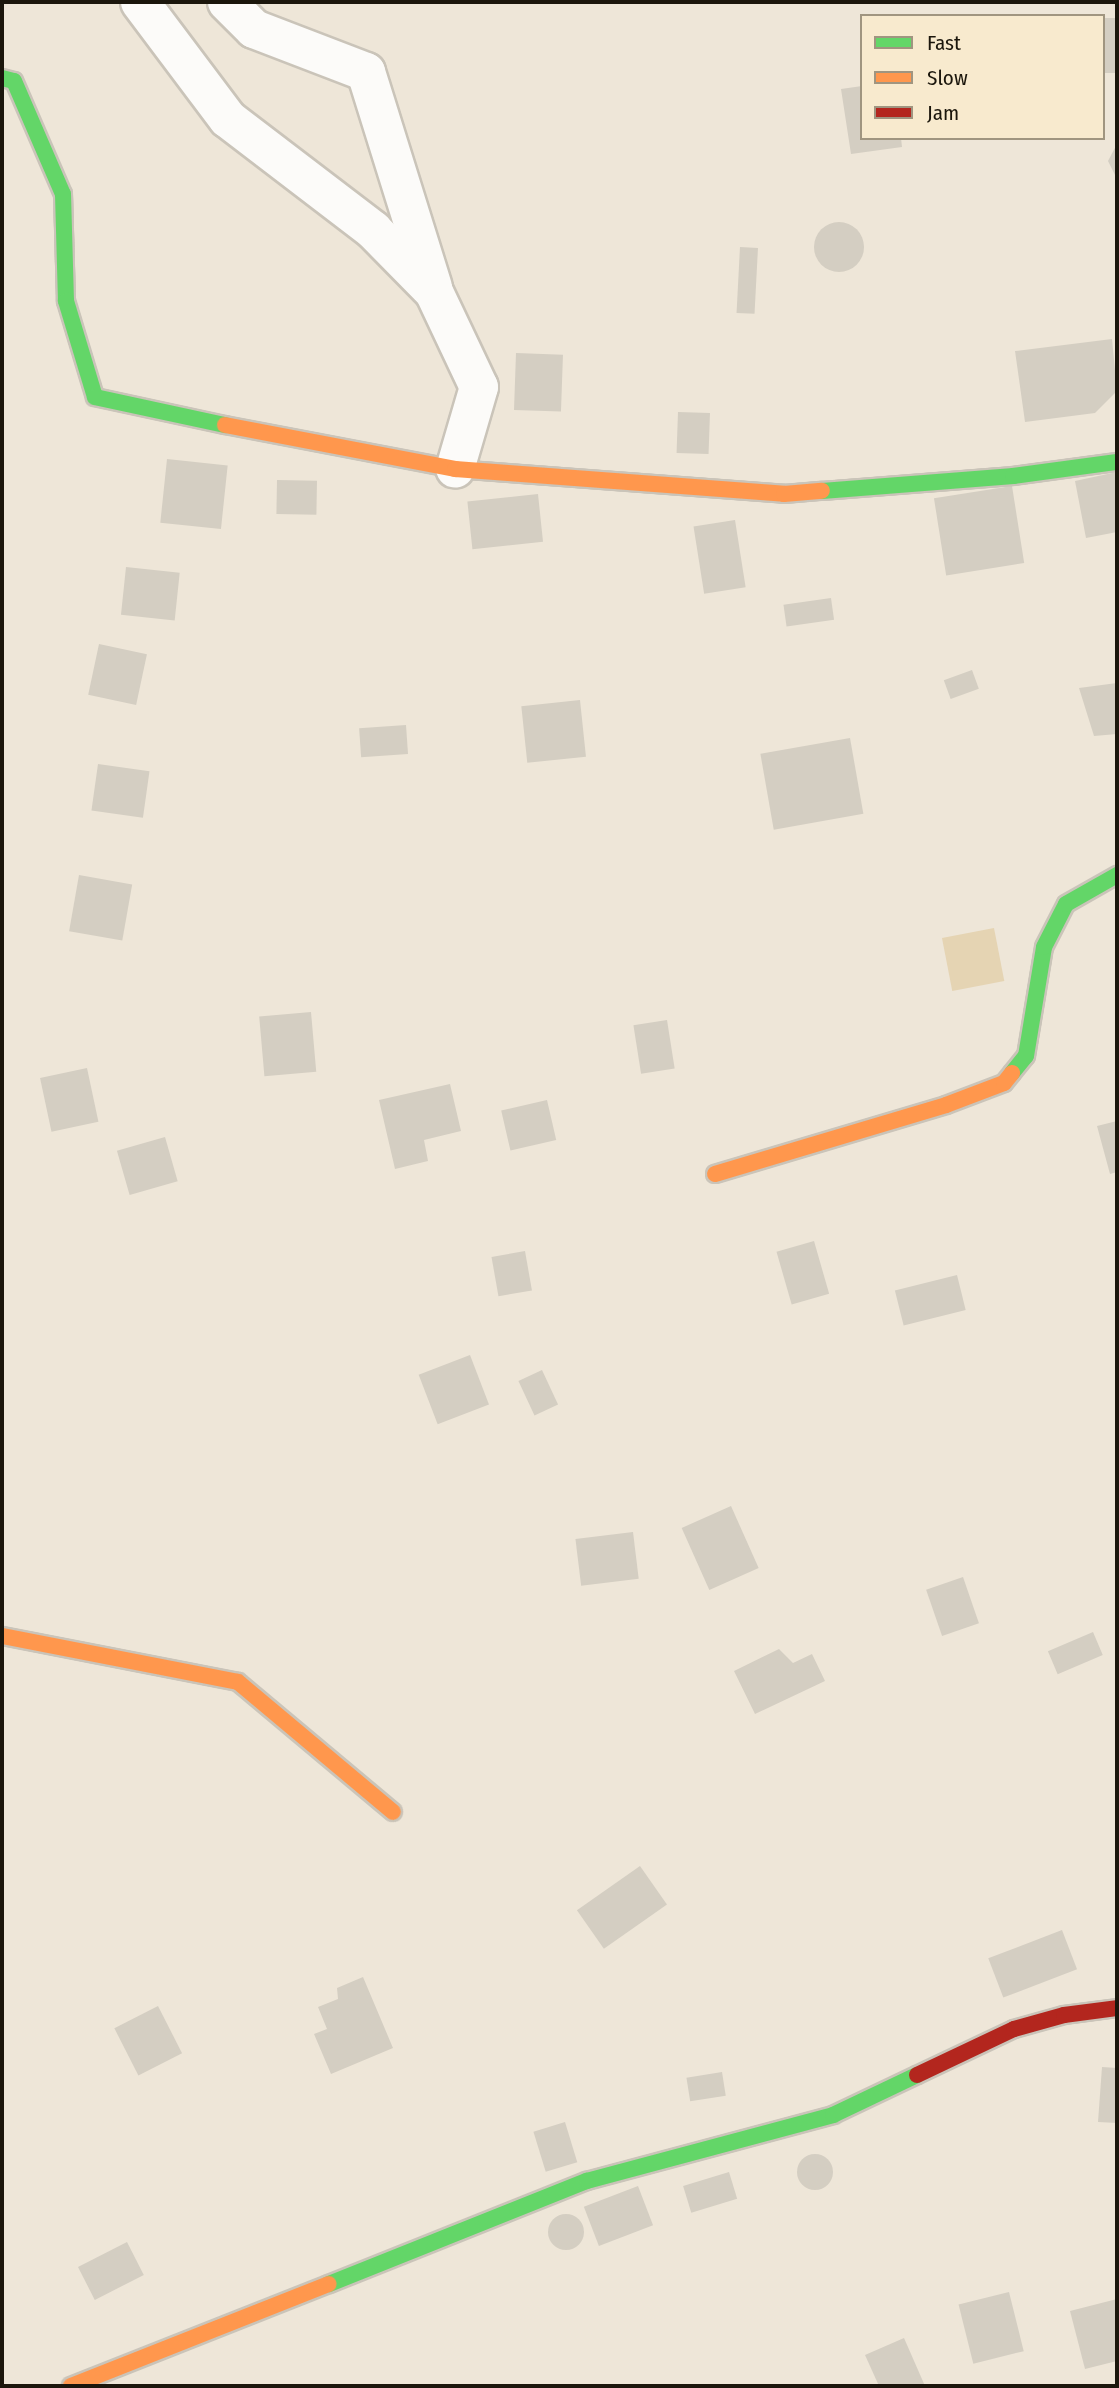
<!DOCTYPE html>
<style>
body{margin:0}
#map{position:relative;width:1119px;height:2388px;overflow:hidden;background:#eee6d8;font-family:"Fira Sans Condensed",sans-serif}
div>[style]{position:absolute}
.green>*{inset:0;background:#e5d4b3;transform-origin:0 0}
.building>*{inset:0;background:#d4cec2;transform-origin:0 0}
.round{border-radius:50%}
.roads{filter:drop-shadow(2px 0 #cac4b9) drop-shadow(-2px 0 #cac4b9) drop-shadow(0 2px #cac4b9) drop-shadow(0 -2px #cac4b9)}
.street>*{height:38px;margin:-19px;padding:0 19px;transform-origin:19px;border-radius:19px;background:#fcfbf9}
.fast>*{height:16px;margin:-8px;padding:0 8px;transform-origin:8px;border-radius:8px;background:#63d668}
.slow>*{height:16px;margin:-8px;padding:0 8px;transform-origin:8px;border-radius:8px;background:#ff974d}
.jam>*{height:16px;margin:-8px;padding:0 8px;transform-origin:8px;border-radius:8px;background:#b3261e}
span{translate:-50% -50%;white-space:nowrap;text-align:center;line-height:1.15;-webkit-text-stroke:6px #f8eace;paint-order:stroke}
.frame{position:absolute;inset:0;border:4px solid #1b160c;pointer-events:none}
.legend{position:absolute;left:860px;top:14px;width:245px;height:126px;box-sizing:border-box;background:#f8eace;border:2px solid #a09580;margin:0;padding:9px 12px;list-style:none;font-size:21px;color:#1b160c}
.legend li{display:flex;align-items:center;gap:14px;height:35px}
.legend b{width:35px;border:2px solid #a09580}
</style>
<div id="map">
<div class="green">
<div style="left:994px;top:928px;width:54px;height:53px;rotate:79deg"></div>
</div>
<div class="building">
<div style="left:1117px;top:18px;width:55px;height:15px;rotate:90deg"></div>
<div style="clip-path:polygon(862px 86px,862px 138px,901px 138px,902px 147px,851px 154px,841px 89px)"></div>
<div style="clip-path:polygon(1117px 144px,1117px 179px,1108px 161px)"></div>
<div class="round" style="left:814px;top:222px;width:50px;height:50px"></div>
<div style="left:740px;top:247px;width:18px;height:66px;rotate:3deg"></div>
<div style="clip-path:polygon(1112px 339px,1117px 391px,1095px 413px,1025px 422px,1015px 351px)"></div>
<div style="left:516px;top:353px;width:47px;height:57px;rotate:2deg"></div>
<div style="left:678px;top:412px;width:32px;height:41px;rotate:2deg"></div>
<div style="left:167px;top:459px;width:61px;height:64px;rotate:6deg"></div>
<div style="clip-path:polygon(1117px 472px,1117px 532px,1086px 538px,1075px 481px)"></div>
<div style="left:277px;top:480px;width:40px;height:34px;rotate:1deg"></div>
<div style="left:1012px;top:486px;width:78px;height:79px;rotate:81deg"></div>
<div style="left:538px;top:494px;width:48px;height:71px;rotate:84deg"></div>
<div style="left:735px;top:520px;width:68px;height:42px;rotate:81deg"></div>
<div style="left:126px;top:567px;width:54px;height:48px;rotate:6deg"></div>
<div style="left:831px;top:598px;width:22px;height:48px;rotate:82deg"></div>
<div style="left:99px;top:644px;width:49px;height:52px;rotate:12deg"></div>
<div style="left:972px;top:670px;width:20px;height:30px;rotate:70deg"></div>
<div style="clip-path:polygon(1117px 683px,1117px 734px,1094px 736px,1079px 688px)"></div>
<div style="left:580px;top:700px;width:57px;height:59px;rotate:84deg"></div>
<div style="left:406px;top:725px;width:29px;height:47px;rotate:86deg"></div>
<div style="left:850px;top:738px;width:77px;height:91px;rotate:80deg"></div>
<div style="left:98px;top:764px;width:52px;height:47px;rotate:8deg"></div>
<div style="left:79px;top:875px;width:54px;height:57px;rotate:10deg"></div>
<div style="left:311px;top:1012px;width:60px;height:52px;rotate:85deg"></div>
<div style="left:667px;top:1020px;width:49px;height:34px;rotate:81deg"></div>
<div style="left:87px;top:1068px;width:55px;height:48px;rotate:78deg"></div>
<div style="clip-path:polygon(450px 1084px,461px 1131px,424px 1140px,428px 1161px,395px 1169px,379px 1100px)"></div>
<div style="left:547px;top:1100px;width:41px;height:47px;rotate:77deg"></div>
<div style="clip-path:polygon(1117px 1121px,1117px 1172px,1110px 1174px,1097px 1126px)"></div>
<div style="left:165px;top:1137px;width:46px;height:50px;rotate:74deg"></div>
<div style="left:814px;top:1241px;width:55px;height:39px;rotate:74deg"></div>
<div style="left:525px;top:1251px;width:40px;height:34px;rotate:80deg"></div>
<div style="left:957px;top:1275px;width:36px;height:64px;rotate:76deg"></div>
<div style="left:470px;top:1355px;width:53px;height:55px;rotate:69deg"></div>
<div style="left:542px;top:1370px;width:38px;height:26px;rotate:65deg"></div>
<div style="left:731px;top:1506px;width:68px;height:54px;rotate:66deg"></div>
<div style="left:633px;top:1532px;width:47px;height:58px;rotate:83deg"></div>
<div style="left:963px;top:1577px;width:49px;height:39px;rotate:71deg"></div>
<div style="left:1093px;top:1632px;width:25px;height:49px;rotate:67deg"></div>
<div style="clip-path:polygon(779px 1649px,793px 1663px,812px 1654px,825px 1681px,755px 1714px,734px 1671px)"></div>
<div style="left:640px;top:1866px;width:47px;height:77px;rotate:55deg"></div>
<div style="left:1062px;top:1930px;width:42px;height:79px;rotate:69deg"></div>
<div style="clip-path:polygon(363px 1977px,393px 2048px,331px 2074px,314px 2034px,327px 2029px,318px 2007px,338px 1999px,337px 1988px)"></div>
<div style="left:158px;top:2006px;width:53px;height:49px;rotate:63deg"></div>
<div style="clip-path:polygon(1102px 2067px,1117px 2068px,1117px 2123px,1098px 2122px)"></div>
<div style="left:722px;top:2072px;width:24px;height:36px;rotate:81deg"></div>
<div style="left:565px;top:2122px;width:42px;height:33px;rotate:73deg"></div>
<div class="round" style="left:797px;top:2154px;width:36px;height:36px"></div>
<div style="left:729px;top:2172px;width:28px;height:48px;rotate:73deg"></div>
<div style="left:638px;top:2186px;width:42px;height:58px;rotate:69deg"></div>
<div class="round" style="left:548px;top:2214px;width:36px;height:36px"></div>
<div style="left:127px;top:2242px;width:37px;height:55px;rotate:63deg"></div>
<div style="left:1009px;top:2292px;width:61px;height:52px;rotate:76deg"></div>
<div style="clip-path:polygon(1117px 2299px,1117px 2361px,1085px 2369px,1070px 2311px)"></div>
<div style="clip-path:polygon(904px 2338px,925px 2386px,879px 2386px,865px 2355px)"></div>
</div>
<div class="roads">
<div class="street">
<div style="left:140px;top:2px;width:146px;rotate:53.1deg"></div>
<div style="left:228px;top:119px;width:183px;rotate:37.4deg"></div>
<div style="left:373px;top:230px;width:87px;rotate:45.5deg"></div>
<div style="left:434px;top:292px;width:105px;rotate:64.7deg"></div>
<div style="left:479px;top:387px;width:85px;rotate:106.3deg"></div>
<div style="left:227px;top:2px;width:38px;rotate:45deg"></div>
<div style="left:254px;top:29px;width:120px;rotate:21deg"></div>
<div style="left:366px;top:72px;width:225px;rotate:72.7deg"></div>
</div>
<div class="fast">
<div style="left:2px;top:78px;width:12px;rotate:14deg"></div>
<div style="left:14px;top:81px;width:123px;rotate:66.6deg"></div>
<div style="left:63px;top:194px;width:107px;rotate:88.4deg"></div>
<div style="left:66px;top:301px;width:100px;rotate:73.2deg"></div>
<div style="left:95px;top:397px;width:133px;rotate:12.2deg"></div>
<div style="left:822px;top:491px;width:192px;rotate:-4.5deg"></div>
<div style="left:1013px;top:476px;width:105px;rotate:-7.7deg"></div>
<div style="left:1012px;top:1073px;width:22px;rotate:-51deg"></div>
<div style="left:1026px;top:1056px;width:110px;rotate:-80.6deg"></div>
<div style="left:1044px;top:947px;width:48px;rotate:-62.9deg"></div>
<div style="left:1066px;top:904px;width:59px;rotate:-29.6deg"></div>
<div style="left:329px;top:2284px;width:278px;rotate:-21.8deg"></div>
<div style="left:587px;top:2181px;width:255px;rotate:-15deg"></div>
<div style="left:833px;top:2115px;width:93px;rotate:-25.5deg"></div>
</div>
<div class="slow">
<div style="left:225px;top:425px;width:234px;rotate:10.8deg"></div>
<div style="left:455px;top:469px;width:330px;rotate:4.3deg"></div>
<div style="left:784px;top:494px;width:38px;rotate:-5deg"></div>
<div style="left:715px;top:1174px;width:241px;rotate:-16.6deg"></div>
<div style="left:946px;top:1105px;width:62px;rotate:-20.8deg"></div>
<div style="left:1004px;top:1083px;width:13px;rotate:-51deg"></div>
<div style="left:2px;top:1636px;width:240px;rotate:11deg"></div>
<div style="left:238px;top:1682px;width:202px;rotate:40deg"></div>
<div style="left:71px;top:2386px;width:277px;rotate:-21.6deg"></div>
</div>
<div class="jam">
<div style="left:917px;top:2075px;width:107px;rotate:-25.4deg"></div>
<div style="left:1014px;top:2029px;width:52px;rotate:-15.6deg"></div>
<div style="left:1064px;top:2015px;width:53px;rotate:-7.5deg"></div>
</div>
</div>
<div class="frame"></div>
<ul class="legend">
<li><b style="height:9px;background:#63d668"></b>Fast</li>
<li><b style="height:9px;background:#ff974d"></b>Slow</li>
<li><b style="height:9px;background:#b3261e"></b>Jam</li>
</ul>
</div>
